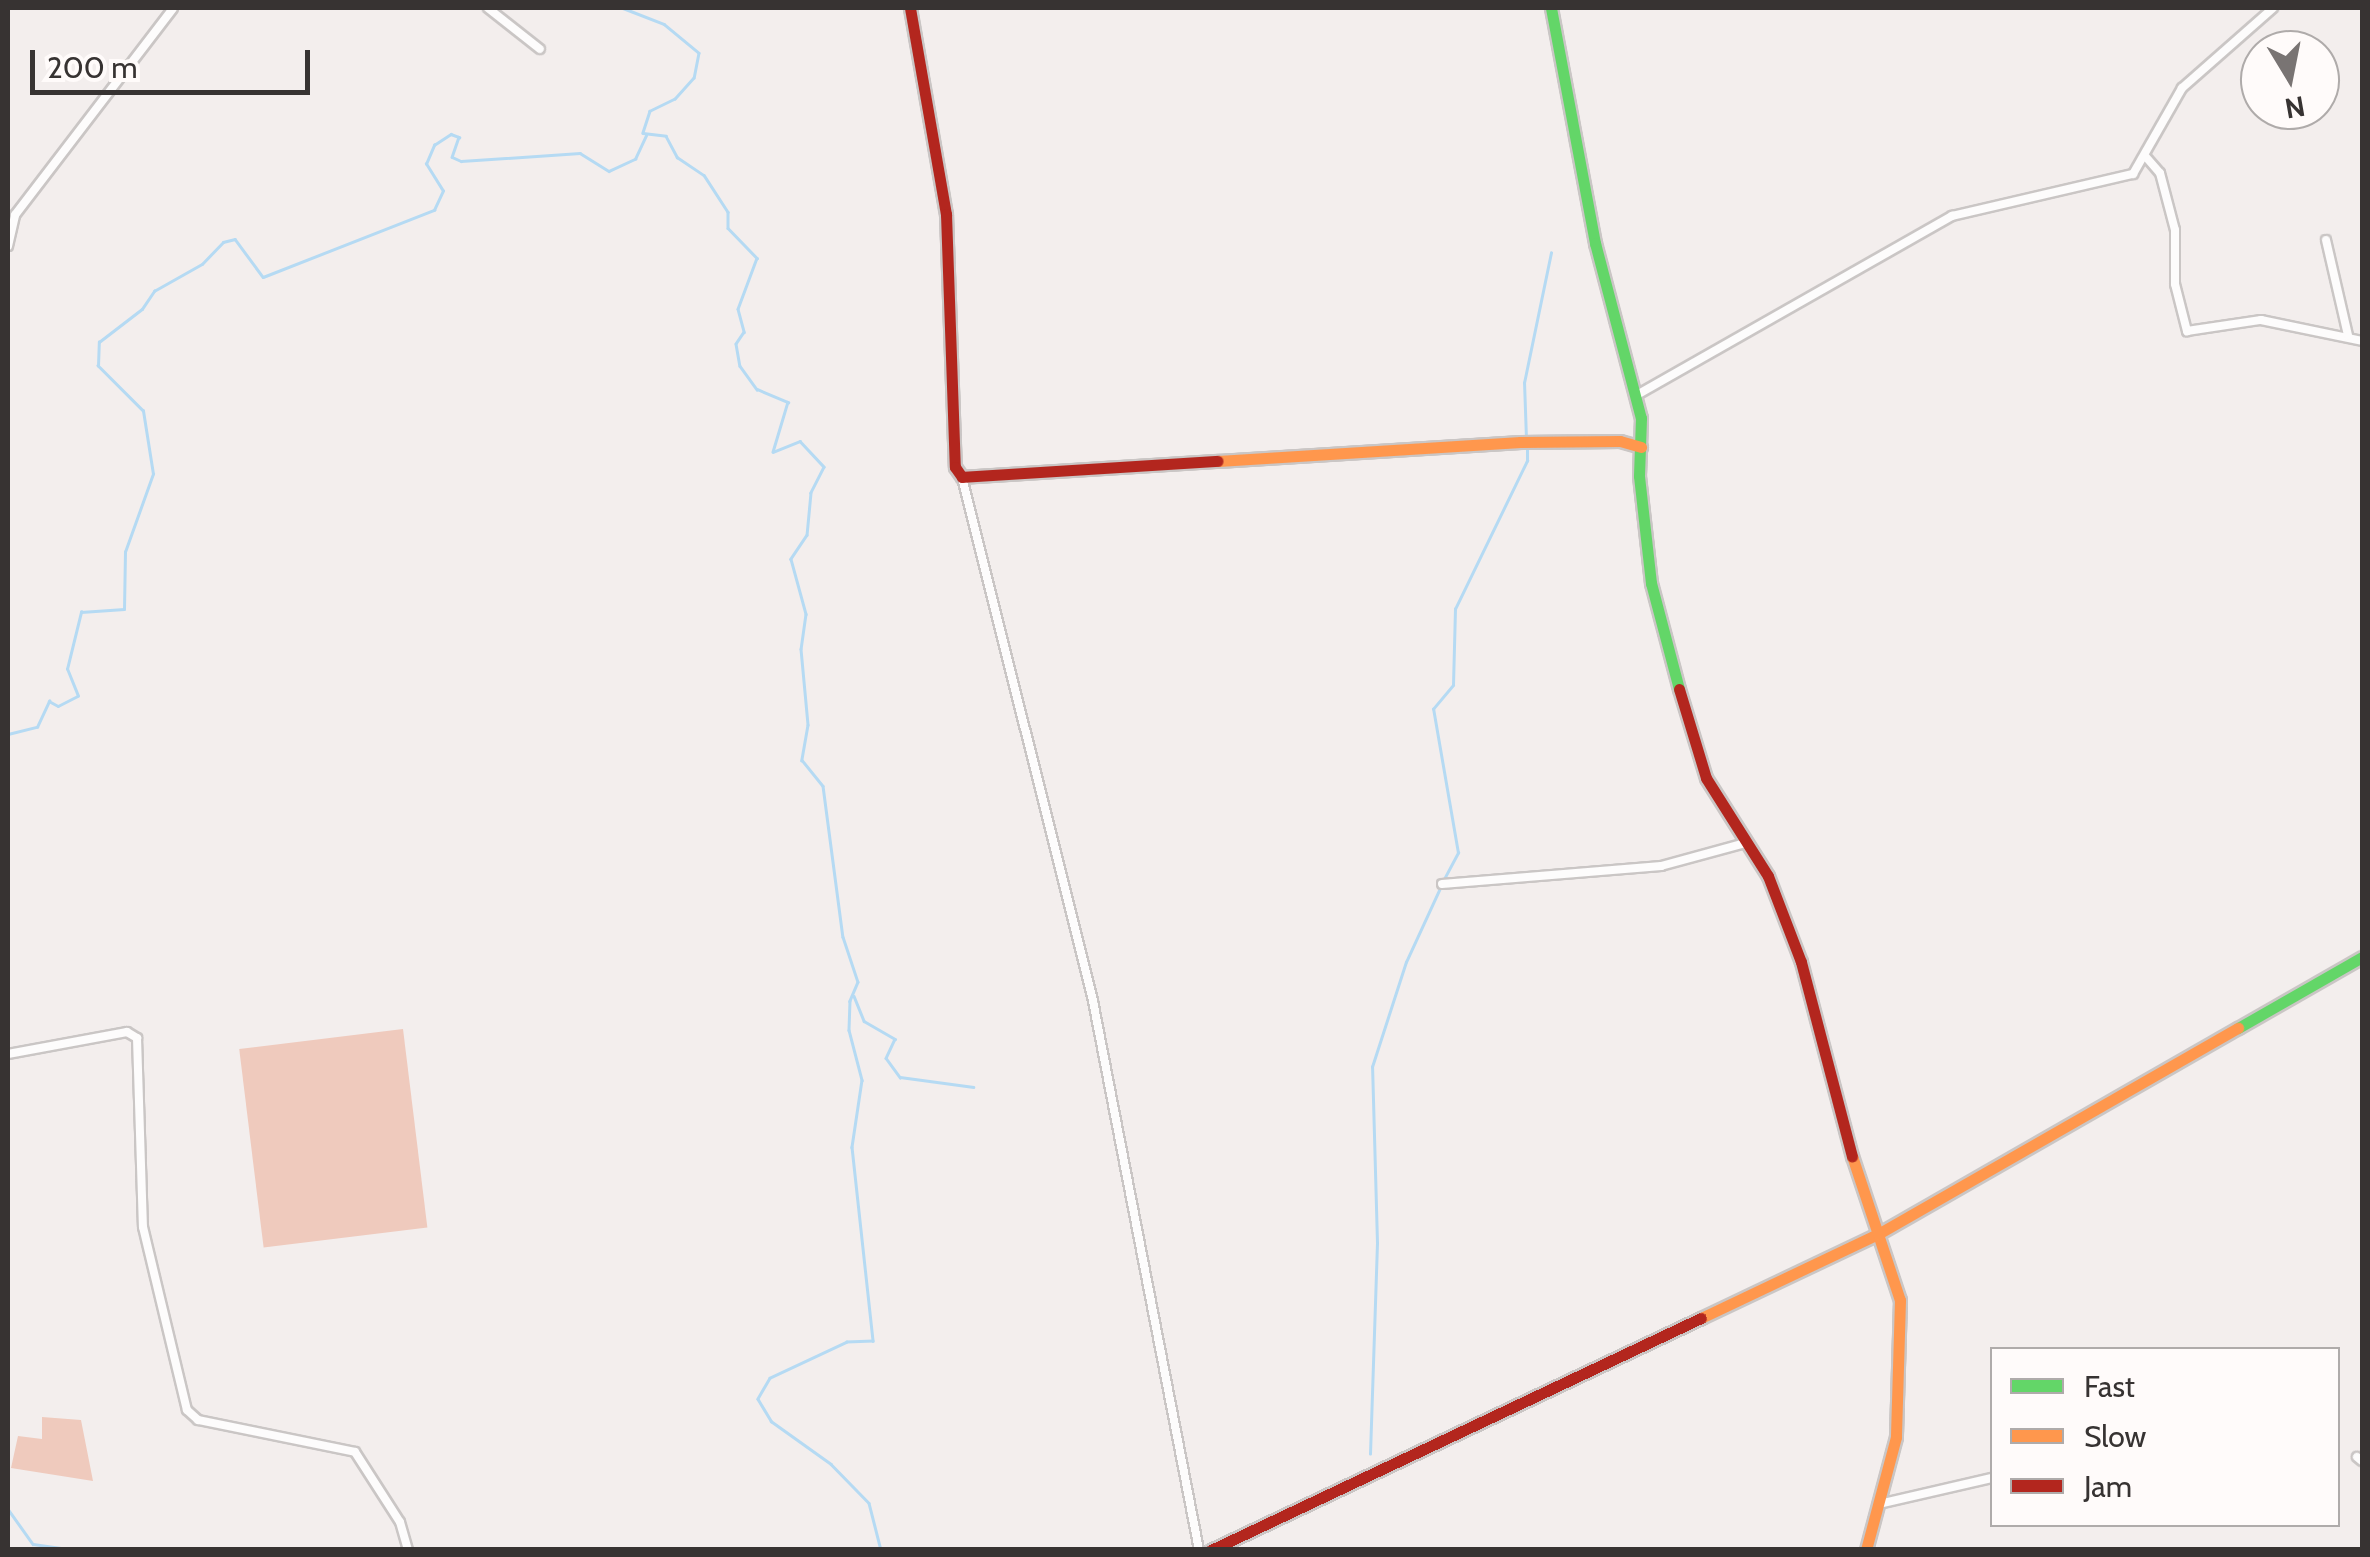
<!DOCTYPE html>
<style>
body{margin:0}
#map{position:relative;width:2370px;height:1557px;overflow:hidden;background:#f3eeed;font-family:Cabin,sans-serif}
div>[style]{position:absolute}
.green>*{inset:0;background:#efcabd;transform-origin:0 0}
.stream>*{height:2.5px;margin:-1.25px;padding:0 1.25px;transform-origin:1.25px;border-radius:1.25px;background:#b5daf3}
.roads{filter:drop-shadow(2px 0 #cac6c5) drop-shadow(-2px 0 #cac6c5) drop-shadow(0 2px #cac6c5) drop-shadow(0 -2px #cac6c5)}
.street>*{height:8px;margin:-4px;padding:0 4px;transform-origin:4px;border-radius:4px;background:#fdfcfc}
.fast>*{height:11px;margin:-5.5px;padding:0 5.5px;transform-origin:5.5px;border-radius:5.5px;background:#63d668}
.slow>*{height:11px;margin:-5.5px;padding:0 5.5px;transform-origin:5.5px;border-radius:5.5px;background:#ff974d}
.jam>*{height:11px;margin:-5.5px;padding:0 5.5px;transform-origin:5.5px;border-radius:5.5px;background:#b3261e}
span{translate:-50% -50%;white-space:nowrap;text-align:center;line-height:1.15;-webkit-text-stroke:8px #fffbfa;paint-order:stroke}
.frame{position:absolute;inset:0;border:10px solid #373332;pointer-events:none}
.legend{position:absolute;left:1990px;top:1347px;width:350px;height:180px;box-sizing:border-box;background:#fffbfa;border:2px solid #afabaa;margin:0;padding:12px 18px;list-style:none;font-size:30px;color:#373332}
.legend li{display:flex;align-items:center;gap:20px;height:50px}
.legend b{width:50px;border:2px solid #afabaa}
.north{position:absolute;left:2240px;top:30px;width:100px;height:100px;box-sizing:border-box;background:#fffbfa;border:2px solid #afabaa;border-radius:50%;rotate:170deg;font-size:28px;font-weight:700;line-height:40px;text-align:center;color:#373332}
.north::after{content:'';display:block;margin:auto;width:35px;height:45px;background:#797473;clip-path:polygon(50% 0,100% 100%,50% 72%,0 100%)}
.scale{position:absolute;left:30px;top:50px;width:280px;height:45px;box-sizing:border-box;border:5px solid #373332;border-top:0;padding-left:12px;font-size:30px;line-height:35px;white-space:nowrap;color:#373332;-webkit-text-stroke:8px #fffbfa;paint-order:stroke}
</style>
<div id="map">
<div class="green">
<div style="left:403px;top:1029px;width:200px;height:165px;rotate:83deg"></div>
<div style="clip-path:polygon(42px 1417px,81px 1420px,93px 1481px,11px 1468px,18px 1436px,42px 1439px)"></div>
</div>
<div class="stream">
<div style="left:623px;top:8px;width:44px;rotate:21.3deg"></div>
<div style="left:664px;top:24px;width:45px;rotate:39.6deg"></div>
<div style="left:699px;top:53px;width:25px;rotate:101deg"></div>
<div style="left:694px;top:78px;width:28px;rotate:132deg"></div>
<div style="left:675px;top:99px;width:28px;rotate:154deg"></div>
<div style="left:650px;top:111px;width:23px;rotate:108deg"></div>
<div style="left:643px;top:133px;width:23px;rotate:7deg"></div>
<div style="left:666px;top:136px;width:24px;rotate:62deg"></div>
<div style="left:677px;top:157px;width:32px;rotate:34deg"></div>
<div style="left:704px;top:175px;width:44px;rotate:57deg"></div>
<div style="left:728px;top:212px;width:16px;rotate:90deg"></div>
<div style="left:728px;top:228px;width:42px;rotate:46deg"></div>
<div style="left:757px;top:258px;width:54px;rotate:110.4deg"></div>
<div style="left:738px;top:309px;width:24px;rotate:75deg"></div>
<div style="left:744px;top:332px;width:14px;rotate:124deg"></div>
<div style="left:736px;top:344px;width:22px;rotate:80deg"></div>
<div style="left:740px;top:366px;width:29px;rotate:54deg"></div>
<div style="left:757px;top:389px;width:34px;rotate:23deg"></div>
<div style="left:788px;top:402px;width:52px;rotate:106.7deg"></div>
<div style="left:773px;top:452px;width:29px;rotate:-22deg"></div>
<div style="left:800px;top:441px;width:35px;rotate:47deg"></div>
<div style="left:824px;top:467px;width:29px;rotate:117deg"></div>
<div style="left:811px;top:493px;width:42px;rotate:95.4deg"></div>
<div style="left:807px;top:535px;width:29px;rotate:124deg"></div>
<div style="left:791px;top:559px;width:57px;rotate:74.7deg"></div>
<div style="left:806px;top:614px;width:35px;rotate:98deg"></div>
<div style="left:801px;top:649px;width:76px;rotate:84.7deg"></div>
<div style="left:808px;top:725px;width:36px;rotate:100deg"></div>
<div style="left:802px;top:760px;width:33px;rotate:51deg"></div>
<div style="left:823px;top:786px;width:152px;rotate:82.5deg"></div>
<div style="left:843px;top:937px;width:47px;rotate:71.6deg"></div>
<div style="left:858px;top:982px;width:21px;rotate:113deg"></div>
<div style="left:850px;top:1001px;width:29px;rotate:92deg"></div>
<div style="left:849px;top:1030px;width:52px;rotate:75.4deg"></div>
<div style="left:862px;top:1080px;width:68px;rotate:98.5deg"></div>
<div style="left:852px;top:1147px;width:195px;rotate:83.8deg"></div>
<div style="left:873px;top:1341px;width:26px;rotate:178deg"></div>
<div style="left:847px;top:1342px;width:85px;rotate:154.9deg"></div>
<div style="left:770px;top:1378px;width:24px;rotate:120deg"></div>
<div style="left:758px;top:1399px;width:26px;rotate:59deg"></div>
<div style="left:771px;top:1421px;width:74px;rotate:35.6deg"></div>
<div style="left:831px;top:1464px;width:54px;rotate:45.7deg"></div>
<div style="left:869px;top:1503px;width:49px;rotate:75.7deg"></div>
<div style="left:1526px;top:439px;width:56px;rotate:-92deg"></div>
<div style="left:1524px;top:383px;width:133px;rotate:-78.3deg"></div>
<div style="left:8px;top:734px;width:30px;rotate:-14deg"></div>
<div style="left:37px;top:727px;width:29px;rotate:-65deg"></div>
<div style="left:49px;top:701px;width:10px;rotate:29deg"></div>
<div style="left:58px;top:706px;width:22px;rotate:-27deg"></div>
<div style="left:78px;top:696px;width:29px;rotate:-112deg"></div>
<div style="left:67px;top:669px;width:59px;rotate:-76.2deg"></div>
<div style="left:81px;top:612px;width:43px;rotate:-4deg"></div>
<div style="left:124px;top:609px;width:57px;rotate:-89deg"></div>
<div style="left:125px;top:552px;width:83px;rotate:-70.3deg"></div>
<div style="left:153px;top:474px;width:64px;rotate:-99deg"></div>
<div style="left:143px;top:411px;width:64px;rotate:-135deg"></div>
<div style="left:98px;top:366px;width:24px;rotate:-88deg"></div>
<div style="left:99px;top:342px;width:54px;rotate:-37.5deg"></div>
<div style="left:142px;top:309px;width:22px;rotate:-56deg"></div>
<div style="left:154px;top:291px;width:55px;rotate:-29.4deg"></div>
<div style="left:202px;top:264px;width:30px;rotate:-46deg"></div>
<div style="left:223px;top:242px;width:12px;rotate:-14deg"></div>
<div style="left:235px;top:239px;width:47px;rotate:53.6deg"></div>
<div style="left:263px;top:277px;width:184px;rotate:-21.4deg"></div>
<div style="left:434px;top:210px;width:21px;rotate:-65deg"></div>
<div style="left:443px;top:191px;width:32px;rotate:-122deg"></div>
<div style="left:426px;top:164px;width:21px;rotate:-67deg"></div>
<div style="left:434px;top:145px;width:20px;rotate:-33deg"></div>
<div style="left:451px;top:134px;width:9px;rotate:21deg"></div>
<div style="left:459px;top:137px;width:21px;rotate:109deg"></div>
<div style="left:452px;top:157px;width:10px;rotate:24deg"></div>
<div style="left:461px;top:161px;width:119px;rotate:-3.8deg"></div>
<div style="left:580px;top:153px;width:34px;rotate:32deg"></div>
<div style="left:609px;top:171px;width:29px;rotate:-25deg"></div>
<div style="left:635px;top:159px;width:26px;rotate:-65deg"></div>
<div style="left:1444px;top:879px;width:30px;rotate:-62deg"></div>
<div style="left:1458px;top:853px;width:146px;rotate:-99.8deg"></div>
<div style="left:1433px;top:709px;width:31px;rotate:-50deg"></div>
<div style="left:1453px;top:685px;width:76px;rotate:-88.5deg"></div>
<div style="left:1455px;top:609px;width:165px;rotate:-64.1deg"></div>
<div style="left:1527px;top:461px;width:14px;rotate:-90deg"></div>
<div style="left:854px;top:996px;width:27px;rotate:68deg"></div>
<div style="left:864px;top:1021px;width:36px;rotate:30deg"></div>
<div style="left:895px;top:1039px;width:21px;rotate:115deg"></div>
<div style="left:886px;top:1058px;width:24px;rotate:54deg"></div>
<div style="left:900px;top:1077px;width:74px;rotate:7.8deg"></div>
<div style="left:1370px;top:1454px;width:211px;rotate:-88.1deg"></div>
<div style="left:1377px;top:1243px;width:176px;rotate:-91.6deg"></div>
<div style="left:1372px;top:1067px;width:110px;rotate:-72.1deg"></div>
<div style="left:1406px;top:962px;width:84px;rotate:-65.3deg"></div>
<div style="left:8px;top:1509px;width:43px;rotate:54.5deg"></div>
<div style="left:33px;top:1544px;width:42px;rotate:8.1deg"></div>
</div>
<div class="roads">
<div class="street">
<div style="left:488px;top:8px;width:66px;rotate:38.3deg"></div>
<div style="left:2146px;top:157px;width:21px;rotate:49deg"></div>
<div style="left:2160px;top:173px;width:59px;rotate:75.3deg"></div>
<div style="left:2175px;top:230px;width:54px;rotate:90deg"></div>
<div style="left:2175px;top:284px;width:49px;rotate:75.7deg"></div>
<div style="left:2187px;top:331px;width:75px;rotate:-8.5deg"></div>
<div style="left:2261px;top:320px;width:103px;rotate:11.7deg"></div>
<div style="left:2326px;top:240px;width:98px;rotate:77deg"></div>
<div style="left:8px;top:246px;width:32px;rotate:-77deg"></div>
<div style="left:15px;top:215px;width:260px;rotate:-52.6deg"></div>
<div style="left:1635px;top:396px;width:365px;rotate:-29.6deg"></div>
<div style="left:1952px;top:216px;width:186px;rotate:-13.1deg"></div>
<div style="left:2133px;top:174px;width:99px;rotate:-60.3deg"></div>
<div style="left:2182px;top:88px;width:121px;rotate:-41.3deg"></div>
<div style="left:962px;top:477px;width:540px;rotate:75.96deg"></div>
<div style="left:1093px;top:1001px;width:559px;rotate:79.07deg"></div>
<div style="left:1442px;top:884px;width:220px;rotate:-4.7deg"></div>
<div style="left:1661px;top:866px;width:87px;rotate:-15.3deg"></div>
<div style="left:8px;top:1054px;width:121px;rotate:-10.5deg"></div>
<div style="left:127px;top:1032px;width:12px;rotate:31deg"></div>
<div style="left:137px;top:1038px;width:189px;rotate:88.2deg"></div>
<div style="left:143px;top:1227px;width:188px;rotate:76.5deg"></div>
<div style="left:187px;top:1410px;width:15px;rotate:42deg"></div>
<div style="left:198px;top:1420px;width:160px;rotate:11.5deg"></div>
<div style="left:355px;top:1452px;width:83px;rotate:57.3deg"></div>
<div style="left:400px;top:1522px;width:29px;rotate:74deg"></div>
<div style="left:2357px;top:1457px;width:6px;rotate:39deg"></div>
<div style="left:1879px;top:1504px;width:116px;rotate:-13deg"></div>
</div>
<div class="fast">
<div style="left:1551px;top:8px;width:239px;rotate:79.4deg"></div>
<div style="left:1595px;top:243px;width:181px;rotate:75.3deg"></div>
<div style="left:1641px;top:418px;width:58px;rotate:92deg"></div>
<div style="left:1639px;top:476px;width:108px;rotate:83.6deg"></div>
<div style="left:1651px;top:583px;width:110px;rotate:75.2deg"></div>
<div style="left:2238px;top:1028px;width:143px;rotate:-29.8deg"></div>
</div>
<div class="slow">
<div style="left:1218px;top:461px;width:303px;rotate:-3.6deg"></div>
<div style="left:1520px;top:442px;width:100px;rotate:-0.6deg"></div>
<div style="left:1620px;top:441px;width:22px;rotate:16deg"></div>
<div style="left:1852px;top:1156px;width:152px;rotate:71.6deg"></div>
<div style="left:1900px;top:1300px;width:137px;rotate:91.7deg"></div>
<div style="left:1896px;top:1437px;width:117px;rotate:104.9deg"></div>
<div style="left:1701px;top:1318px;width:196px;rotate:-25.4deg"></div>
<div style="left:1878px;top:1234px;width:415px;rotate:-29.8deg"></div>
</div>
<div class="jam">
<div style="left:910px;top:8px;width:209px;rotate:80.1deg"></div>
<div style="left:946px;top:214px;width:253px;rotate:88deg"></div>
<div style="left:955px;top:467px;width:12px;rotate:55deg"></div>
<div style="left:962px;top:477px;width:256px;rotate:-3.6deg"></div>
<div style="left:1679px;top:689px;width:93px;rotate:73.1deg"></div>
<div style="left:1706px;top:778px;width:116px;rotate:57.7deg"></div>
<div style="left:1768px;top:876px;width:92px;rotate:69deg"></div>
<div style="left:1801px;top:962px;width:201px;rotate:75.3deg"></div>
<div style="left:1211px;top:1550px;width:542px;rotate:-25.34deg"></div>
</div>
</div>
<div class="frame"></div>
<ul class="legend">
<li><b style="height:12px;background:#63d668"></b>Fast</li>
<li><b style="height:12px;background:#ff974d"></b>Slow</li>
<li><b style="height:12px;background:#b3261e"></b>Jam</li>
</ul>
<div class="north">N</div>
<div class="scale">200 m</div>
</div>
